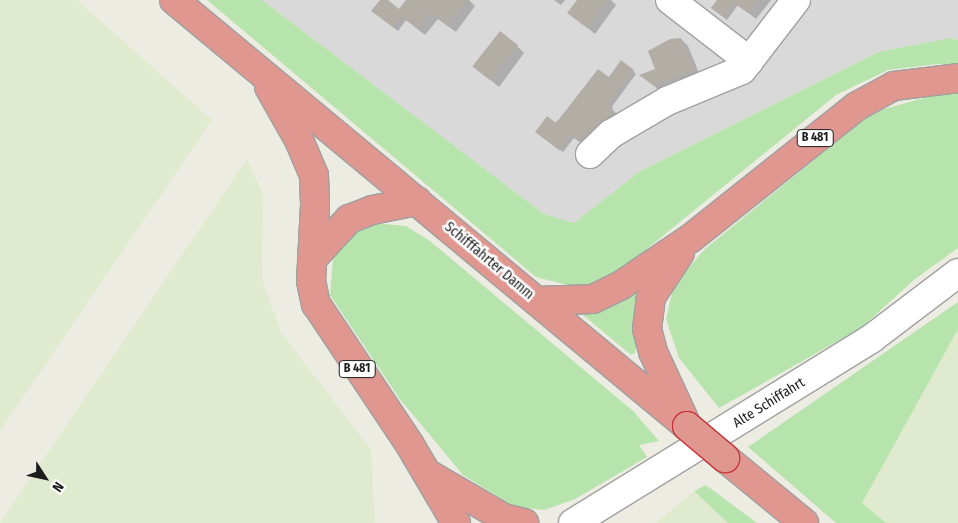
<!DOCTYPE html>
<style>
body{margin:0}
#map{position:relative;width:958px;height:523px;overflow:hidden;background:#edece2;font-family:"Fira Sans Condensed",sans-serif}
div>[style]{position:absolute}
.residential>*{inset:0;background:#dad9d9}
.farmland>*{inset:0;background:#e0eacf}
.grass>*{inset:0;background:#b7e3ac}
.shadow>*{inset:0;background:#0003}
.building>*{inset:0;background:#b2aea5;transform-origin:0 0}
.roads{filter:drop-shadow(1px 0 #a0a0a0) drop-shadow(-1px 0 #a0a0a0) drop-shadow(0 1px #a0a0a0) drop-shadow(0 -1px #a0a0a0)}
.minor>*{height:28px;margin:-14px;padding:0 14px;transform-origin:14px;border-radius:14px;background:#fff}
.highway>*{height:28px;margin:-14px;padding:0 14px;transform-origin:14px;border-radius:14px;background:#df9790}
.bridges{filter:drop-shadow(1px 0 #c9313a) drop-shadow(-1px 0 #c9313a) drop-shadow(0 1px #c9313a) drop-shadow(0 -1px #c9313a)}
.highway-bridge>*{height:28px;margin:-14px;padding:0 14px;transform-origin:14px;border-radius:14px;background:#df9790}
span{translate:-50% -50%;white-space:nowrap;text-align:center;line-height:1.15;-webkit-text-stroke:5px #fff;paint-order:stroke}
.shield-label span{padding:1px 4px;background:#fff;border:1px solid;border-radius:4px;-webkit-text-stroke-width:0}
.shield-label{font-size:12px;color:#1c1c1c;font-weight:700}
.street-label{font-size:14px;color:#1c1c1c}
.north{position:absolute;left:20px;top:453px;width:50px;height:50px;-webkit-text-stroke:4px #fff;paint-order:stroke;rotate:125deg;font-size:14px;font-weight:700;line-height:20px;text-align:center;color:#1c1c1c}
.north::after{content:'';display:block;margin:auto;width:18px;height:22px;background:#1c1c1c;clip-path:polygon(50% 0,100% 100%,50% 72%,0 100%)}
</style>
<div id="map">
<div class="residential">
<div style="clip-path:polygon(262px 0,958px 0,958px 40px,950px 38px,878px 52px,640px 171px,574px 223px,544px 214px)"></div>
</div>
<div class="farmland">
<div style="clip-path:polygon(0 0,77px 0,212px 120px,0 431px)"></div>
<div style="clip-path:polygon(247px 159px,263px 194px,262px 279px,281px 332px,371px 450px,375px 523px,0 523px)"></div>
<div style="clip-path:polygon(958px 329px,958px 523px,886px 523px,861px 503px)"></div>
<div style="clip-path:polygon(694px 491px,728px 523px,656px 523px)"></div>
</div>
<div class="grass">
<div style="clip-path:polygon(207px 0,262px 0,544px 214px,574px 223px,640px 171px,878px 52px,950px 38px,958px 40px,958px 65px,937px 64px,888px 70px,836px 95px,605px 283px,579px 288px,536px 277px)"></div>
<div style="clip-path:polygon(950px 91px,958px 93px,958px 248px,915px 279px,861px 328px,719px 408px,679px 358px,666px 319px,674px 285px,705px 249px,873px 112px)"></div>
<div style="clip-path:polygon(373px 223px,406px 226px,430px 241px,633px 411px,659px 441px,639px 445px,647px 457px,575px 499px,544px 510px,515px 507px,463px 475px,399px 398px,330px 295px,333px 258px,349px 235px)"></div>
<div style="clip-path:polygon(639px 291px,637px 345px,635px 353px,631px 355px,583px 315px)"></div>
<div style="clip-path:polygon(958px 302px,958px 329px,862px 503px,886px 523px,836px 523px,748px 447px)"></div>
<div style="clip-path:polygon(706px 485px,757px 523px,728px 523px,694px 491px)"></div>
</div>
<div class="shadow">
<div style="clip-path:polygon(381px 0,399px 10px,407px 0,469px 0,475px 6px,456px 32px,438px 19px,425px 35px,406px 20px,398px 31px,376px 14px)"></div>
<div style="clip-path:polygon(554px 0,565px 0,561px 5px)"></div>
<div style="clip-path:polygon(579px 0,611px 0,616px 5px,595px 34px,569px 13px)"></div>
<div style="clip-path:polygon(721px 0,771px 0,756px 19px,738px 5px,727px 20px,716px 11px)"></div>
<div style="clip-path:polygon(681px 39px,688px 46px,701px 78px,662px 93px,642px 75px,656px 70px)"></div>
<div style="clip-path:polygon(517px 46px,524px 53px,499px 87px,475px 67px)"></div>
<div style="clip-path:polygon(633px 71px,636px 74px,611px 108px,619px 116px,593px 152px,574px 138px,563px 152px,540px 135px,609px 79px)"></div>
</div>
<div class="building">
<div style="clip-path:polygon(380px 0,388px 0,399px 9px,406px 0,468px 0,448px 26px,430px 13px,418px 29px,402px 17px,394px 28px,386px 22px,371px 11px)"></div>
<div style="clip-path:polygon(577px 0,608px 0,587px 28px,567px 13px)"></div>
<div style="clip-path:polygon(717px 0,759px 0,748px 13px,734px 3px,723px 17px,711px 8px)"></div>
<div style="left:500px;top:31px;width:23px;height:45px;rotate:38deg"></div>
<div style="clip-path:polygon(681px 38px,695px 71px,654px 86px,639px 75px,655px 69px,648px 51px,670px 39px)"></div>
<div style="clip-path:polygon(621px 60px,634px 70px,608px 104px,613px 108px,608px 119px,585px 145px,571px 135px,559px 150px,535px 132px,547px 116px,556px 123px,598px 69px,609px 77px)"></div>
</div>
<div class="roads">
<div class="minor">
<div style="left:670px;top:0;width:100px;rotate:37.7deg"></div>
<div style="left:749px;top:61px;width:77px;rotate:-52.4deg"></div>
<div style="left:590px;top:154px;width:29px;rotate:-44deg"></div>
<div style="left:611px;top:134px;width:65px;rotate:-30.5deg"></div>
<div style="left:667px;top:101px;width:81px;rotate:-22.5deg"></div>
<div style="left:742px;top:70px;width:11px;rotate:-52deg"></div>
<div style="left:573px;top:523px;width:350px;rotate:-31.7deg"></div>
<div style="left:871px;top:339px;width:109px;rotate:-37.2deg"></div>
</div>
<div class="highway">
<div style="left:174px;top:0;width:667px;rotate:39.71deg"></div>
<div style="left:269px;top:87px;width:61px;rotate:60.5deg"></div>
<div style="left:299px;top:140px;width:38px;rotate:67deg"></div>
<div style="left:314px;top:175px;width:30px;rotate:88deg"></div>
<div style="left:315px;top:205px;width:76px;rotate:93deg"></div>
<div style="left:311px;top:281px;width:24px;rotate:78deg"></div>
<div style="left:316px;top:304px;width:169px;rotate:56.3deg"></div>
<div style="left:410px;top:445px;width:91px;rotate:59.5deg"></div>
<div style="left:680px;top:253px;width:53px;rotate:123.4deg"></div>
<div style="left:651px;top:297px;width:32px;rotate:97deg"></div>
<div style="left:647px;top:329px;width:24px;rotate:75deg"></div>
<div style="left:653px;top:352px;width:74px;rotate:65.2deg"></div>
<div style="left:314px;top:257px;width:52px;rotate:-47.4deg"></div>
<div style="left:349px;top:219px;width:25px;rotate:-21deg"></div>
<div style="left:372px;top:210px;width:46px;rotate:-11.3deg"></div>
<div style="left:537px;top:301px;width:56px;rotate:-2deg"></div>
<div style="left:593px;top:299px;width:30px;rotate:-26deg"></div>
<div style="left:620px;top:286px;width:86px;rotate:-34.1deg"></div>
<div style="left:691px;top:238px;width:212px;rotate:-38.5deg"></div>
<div style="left:857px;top:106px;width:42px;rotate:-28.4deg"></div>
<div style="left:894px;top:86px;width:64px;rotate:-7.1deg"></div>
<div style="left:725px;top:458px;width:102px;rotate:39.4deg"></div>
<div style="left:430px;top:475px;width:86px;rotate:30.2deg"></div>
<div style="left:504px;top:518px;width:21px;rotate:14deg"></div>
</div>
</div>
<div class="bridges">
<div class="highway-bridge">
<div style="left:687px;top:426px;width:50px;rotate:40.1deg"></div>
</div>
</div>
<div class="shield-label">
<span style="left:815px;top:138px">B 481</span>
<span style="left:357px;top:369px">B 481</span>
</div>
<div class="street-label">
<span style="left:489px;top:261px;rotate:40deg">Schifffahrter Damm</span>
<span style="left:769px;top:403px;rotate:-32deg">Alte Schiffahrt</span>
</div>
<div class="north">N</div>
</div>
